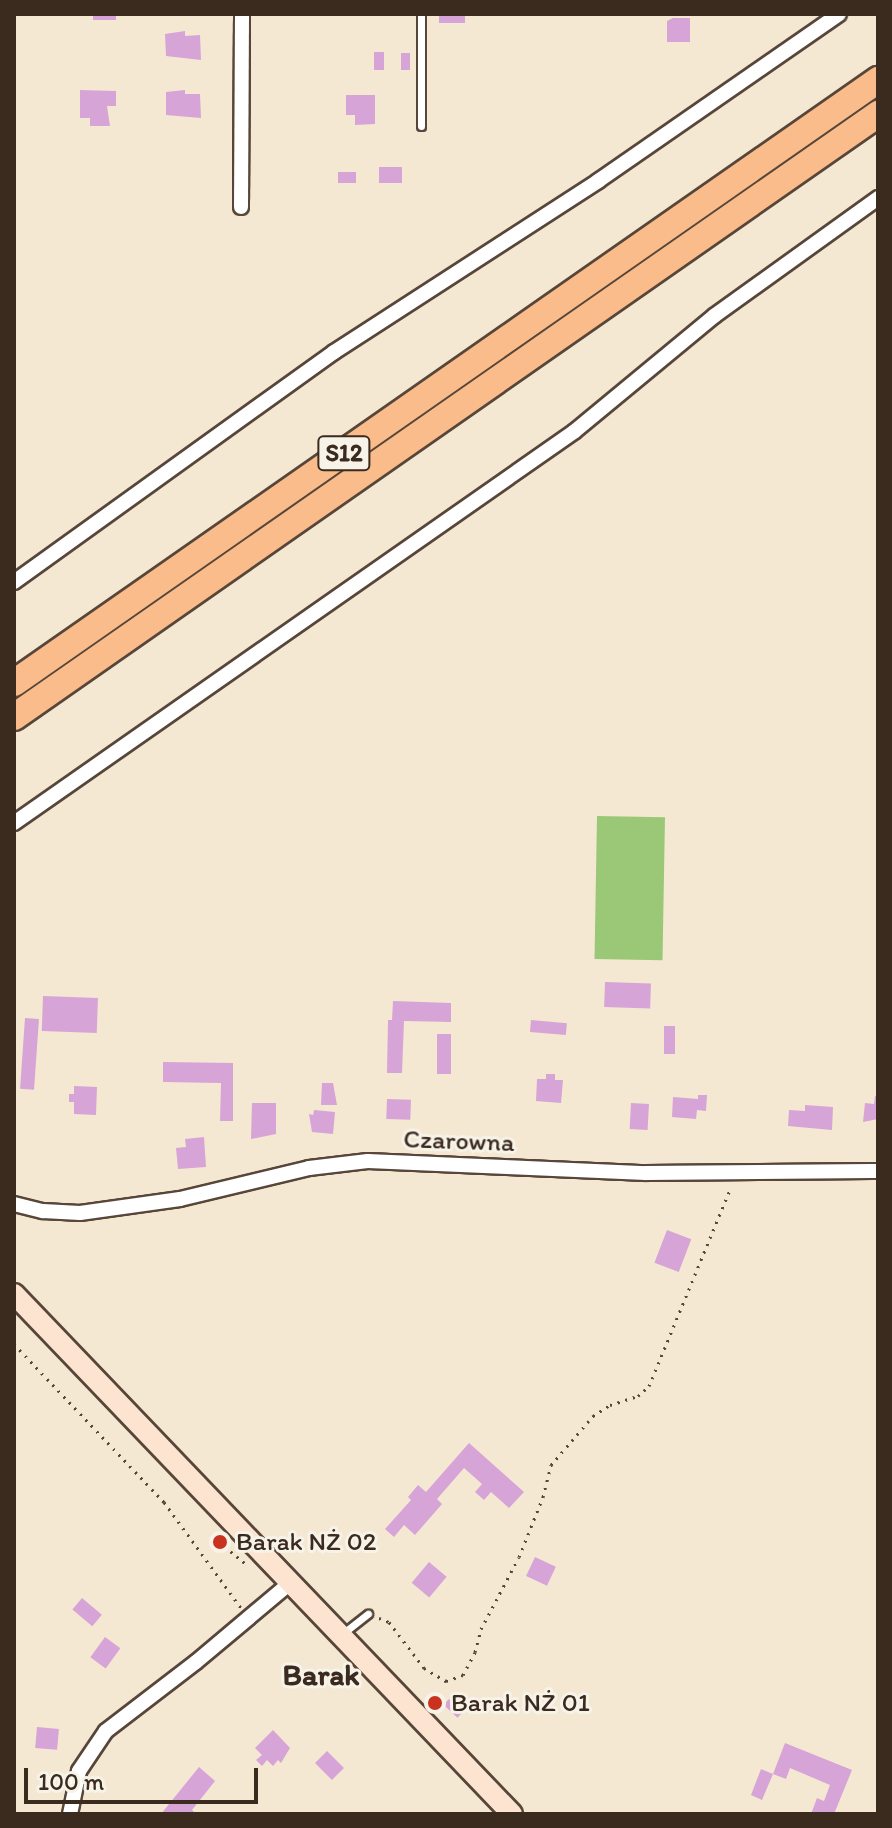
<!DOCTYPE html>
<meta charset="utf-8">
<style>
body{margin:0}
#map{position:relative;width:892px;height:1828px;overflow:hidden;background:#f4e8d2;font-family:Itim,sans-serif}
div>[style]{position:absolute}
.green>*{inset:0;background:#9ac876;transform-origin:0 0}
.building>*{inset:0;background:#d6a4d7;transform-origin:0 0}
.path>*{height:3px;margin-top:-1.5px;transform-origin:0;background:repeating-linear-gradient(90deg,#574639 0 2px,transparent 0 8px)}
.roads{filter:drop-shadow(2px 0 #574639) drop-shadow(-2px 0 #574639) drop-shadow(0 2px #574639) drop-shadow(0 -2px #574639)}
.lane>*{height:7px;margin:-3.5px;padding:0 3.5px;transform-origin:3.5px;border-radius:3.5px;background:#fff}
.street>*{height:14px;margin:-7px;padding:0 7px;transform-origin:7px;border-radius:7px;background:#fff}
.secondary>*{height:20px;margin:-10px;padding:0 10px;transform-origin:10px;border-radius:10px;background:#fde4d0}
.highway>*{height:26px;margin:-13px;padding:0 13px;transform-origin:13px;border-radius:13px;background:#f9bc8a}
.dots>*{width:22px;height:22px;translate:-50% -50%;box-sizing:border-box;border:4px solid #f7f3e8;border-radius:50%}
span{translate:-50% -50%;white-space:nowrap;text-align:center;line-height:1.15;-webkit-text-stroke:6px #f7f3e8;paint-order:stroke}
.shield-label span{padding:2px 6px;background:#f7f3e8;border:2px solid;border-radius:6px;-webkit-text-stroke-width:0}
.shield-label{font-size:24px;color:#3b2a1e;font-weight:700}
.street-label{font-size:26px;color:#3b2a1e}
.poi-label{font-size:26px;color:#3b2a1e}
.left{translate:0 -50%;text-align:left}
.quarter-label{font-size:30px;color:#3b2a1e;font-weight:700}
.frame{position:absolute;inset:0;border:16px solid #3b2a1e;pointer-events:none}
.scale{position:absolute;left:24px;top:1768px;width:234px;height:36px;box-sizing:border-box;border:4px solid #3b2a1e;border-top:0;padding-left:10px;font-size:24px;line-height:28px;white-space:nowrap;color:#3b2a1e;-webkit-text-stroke:6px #f7f3e8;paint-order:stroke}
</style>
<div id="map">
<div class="green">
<div style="clip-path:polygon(878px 91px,878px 105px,14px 706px,14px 694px)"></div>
<div style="left:597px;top:816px;width:68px;height:143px;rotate:1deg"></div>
</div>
<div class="building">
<div style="left:93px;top:14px;width:23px;height:6px"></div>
<div style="left:439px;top:14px;width:26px;height:9px"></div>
<div style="clip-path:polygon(673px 18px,690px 18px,690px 42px,667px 42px,667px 21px)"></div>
<div style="clip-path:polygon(185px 31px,185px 36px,200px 35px,201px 60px,166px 56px,165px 34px)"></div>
<div style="left:374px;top:52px;width:10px;height:18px"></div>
<div style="left:401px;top:53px;width:9px;height:17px"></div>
<div style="clip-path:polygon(80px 90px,116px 91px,116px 106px,107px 106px,110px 126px,90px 126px,90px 118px,80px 118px)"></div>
<div style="clip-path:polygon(185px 90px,185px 94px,200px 94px,201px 118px,166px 115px,166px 92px)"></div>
<div style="clip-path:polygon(346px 95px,375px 95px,375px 124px,355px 125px,355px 115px,346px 115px)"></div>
<div style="left:402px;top:167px;width:16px;height:23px;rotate:90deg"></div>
<div style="left:338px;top:172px;width:18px;height:11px"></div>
<div style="left:605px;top:982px;width:46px;height:25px;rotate:2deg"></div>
<div style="left:43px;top:996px;width:55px;height:35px;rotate:2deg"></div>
<div style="clip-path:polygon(393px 1001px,451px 1003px,451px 1022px,404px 1021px,402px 1073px,387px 1073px,388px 1020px,392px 1020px)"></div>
<div style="left:25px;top:1018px;width:14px;height:71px;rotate:4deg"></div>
<div style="left:531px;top:1020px;width:36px;height:12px;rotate:5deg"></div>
<div style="left:664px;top:1026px;width:11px;height:28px"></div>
<div style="left:437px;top:1034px;width:14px;height:40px"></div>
<div style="clip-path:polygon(163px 1062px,233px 1063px,233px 1121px,220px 1121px,221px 1083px,163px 1082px)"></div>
<div style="clip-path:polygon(546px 1074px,555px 1074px,555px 1080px,563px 1080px,561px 1103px,536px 1101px,537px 1079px,546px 1079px)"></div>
<div style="clip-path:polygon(322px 1083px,333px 1083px,337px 1105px,321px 1105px)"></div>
<div style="clip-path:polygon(74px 1086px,97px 1087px,96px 1115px,74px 1114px,74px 1102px,69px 1102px,69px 1094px,74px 1094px)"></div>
<div style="clip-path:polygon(698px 1095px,707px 1095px,706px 1111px,697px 1110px,696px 1119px,672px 1117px,673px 1097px,698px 1099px)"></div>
<div style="clip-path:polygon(875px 1096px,878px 1096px,878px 1119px,863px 1122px,865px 1103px,874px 1104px)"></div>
<div style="left:387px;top:1099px;width:24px;height:20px;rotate:2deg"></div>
<div style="clip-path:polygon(252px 1103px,276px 1103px,276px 1134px,251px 1139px)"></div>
<div style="left:631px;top:1103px;width:18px;height:26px;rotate:3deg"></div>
<div style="clip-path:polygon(805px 1105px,833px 1107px,832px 1130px,788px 1126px,789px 1110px,805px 1111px)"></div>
<div style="clip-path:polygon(314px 1110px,335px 1112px,333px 1134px,312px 1132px,309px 1114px,313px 1115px)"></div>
<div style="clip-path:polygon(204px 1137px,206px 1167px,178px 1169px,176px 1148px,186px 1147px,185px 1139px)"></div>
<div style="left:667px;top:1230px;width:26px;height:35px;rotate:21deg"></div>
<div style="clip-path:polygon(469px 1443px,524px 1492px,509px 1508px,491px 1492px,484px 1500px,475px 1492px,482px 1484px,464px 1468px,437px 1499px,442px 1504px,415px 1535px,404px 1525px,394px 1537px,385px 1529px,411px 1500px,408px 1497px,418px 1485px,426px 1492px)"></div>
<div style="left:535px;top:1557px;width:23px;height:21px;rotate:25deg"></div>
<div style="left:429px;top:1562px;width:23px;height:27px;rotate:40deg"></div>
<div style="left:82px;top:1598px;width:26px;height:15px;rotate:40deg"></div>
<div style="left:105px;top:1637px;width:19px;height:25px;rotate:36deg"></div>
<div style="left:449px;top:1699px;width:19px;height:8px;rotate:43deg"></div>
<div style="left:37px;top:1727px;width:22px;height:21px;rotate:5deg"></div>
<div style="clip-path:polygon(273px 1730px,290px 1748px,281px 1763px,278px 1760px,273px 1766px,267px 1760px,262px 1766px,256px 1760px,262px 1755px,255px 1748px)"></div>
<div style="clip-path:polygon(785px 1743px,852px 1770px,834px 1814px,811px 1814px,817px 1798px,824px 1801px,830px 1785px,790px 1768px,786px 1779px,773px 1774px,762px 1800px,751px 1795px,761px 1769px,773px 1774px)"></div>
<div style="left:327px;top:1751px;width:24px;height:17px;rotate:45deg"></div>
<div style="clip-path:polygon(199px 1767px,215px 1781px,192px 1810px,196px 1814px,161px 1814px)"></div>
</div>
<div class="path">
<div style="left:14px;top:1344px;width:218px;rotate:46.5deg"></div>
<div style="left:164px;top:1502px;width:131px;rotate:54deg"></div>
<div style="left:212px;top:1536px;width:45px;rotate:39.6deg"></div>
<div style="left:287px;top:1551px;width:16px;rotate:-47deg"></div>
<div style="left:379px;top:1618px;width:11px;rotate:22deg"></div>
<div style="left:389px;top:1622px;width:58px;rotate:52.7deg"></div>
<div style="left:424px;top:1668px;width:26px;rotate:31deg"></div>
<div style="left:446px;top:1681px;width:18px;rotate:-19deg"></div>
<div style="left:463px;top:1675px;width:26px;rotate:-62deg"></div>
<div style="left:475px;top:1652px;width:24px;rotate:-75deg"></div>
<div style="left:481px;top:1629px;width:81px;rotate:-62.2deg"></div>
<div style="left:519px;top:1557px;width:65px;rotate:-68.2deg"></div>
<div style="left:543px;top:1497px;width:33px;rotate:-76deg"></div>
<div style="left:551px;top:1465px;width:65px;rotate:-49.4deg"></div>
<div style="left:593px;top:1416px;width:20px;rotate:-33deg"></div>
<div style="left:610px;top:1405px;width:29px;rotate:-18deg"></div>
<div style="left:638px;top:1396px;width:15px;rotate:-42deg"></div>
<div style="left:649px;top:1386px;width:215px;rotate:-67.6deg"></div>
</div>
<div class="roads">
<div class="lane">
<div style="left:421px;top:126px;width:112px;rotate:-90deg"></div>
<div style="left:342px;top:1634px;width:33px;rotate:-38deg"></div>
</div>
<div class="street">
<div style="left:241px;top:207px;width:193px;rotate:-89.7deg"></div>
<div style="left:14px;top:582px;width:394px;rotate:-35.7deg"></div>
<div style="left:334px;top:352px;width:315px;rotate:-32.9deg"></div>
<div style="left:598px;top:181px;width:293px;rotate:-34.7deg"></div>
<div style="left:14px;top:823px;width:684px;rotate:-34.94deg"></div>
<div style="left:575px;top:431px;width:180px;rotate:-39.6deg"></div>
<div style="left:714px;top:316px;width:202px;rotate:-35.7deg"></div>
<div style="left:14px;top:1204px;width:30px;rotate:14deg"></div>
<div style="left:43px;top:1211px;width:37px;rotate:3deg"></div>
<div style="left:80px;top:1213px;width:101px;rotate:-8deg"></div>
<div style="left:180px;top:1199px;width:133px;rotate:-13.5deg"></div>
<div style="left:309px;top:1168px;width:59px;rotate:-6.8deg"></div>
<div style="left:368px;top:1161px;width:278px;rotate:2.5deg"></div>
<div style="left:646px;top:1173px;width:232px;rotate:-0.5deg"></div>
<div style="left:70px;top:1814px;width:44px;rotate:-78.2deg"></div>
<div style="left:79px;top:1771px;width:48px;rotate:-56deg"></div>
<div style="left:106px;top:1731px;width:113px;rotate:-37.5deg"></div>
<div style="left:196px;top:1662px;width:123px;rotate:-40deg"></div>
</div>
<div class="secondary">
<div style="left:14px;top:1294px;width:720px;rotate:46.24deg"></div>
</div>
<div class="highway">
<div style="left:14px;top:683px;width:1054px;rotate:-34.91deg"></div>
<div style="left:14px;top:717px;width:1054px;rotate:-34.91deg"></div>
</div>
</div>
<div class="dots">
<div style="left:220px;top:1542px;background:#c8321e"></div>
<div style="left:435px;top:1703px;background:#c8321e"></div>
</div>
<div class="shield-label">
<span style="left:344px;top:453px">S12</span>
</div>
<div class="street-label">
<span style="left:459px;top:1141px;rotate:2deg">Czarowna</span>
</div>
<div class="poi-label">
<span class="left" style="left:236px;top:1542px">Barak NŻ 02</span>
<span class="left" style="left:451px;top:1703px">Barak NŻ 01</span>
</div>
<div class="quarter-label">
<span style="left:321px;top:1675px">Barak</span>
</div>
<div class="frame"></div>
<div class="scale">100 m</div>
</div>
